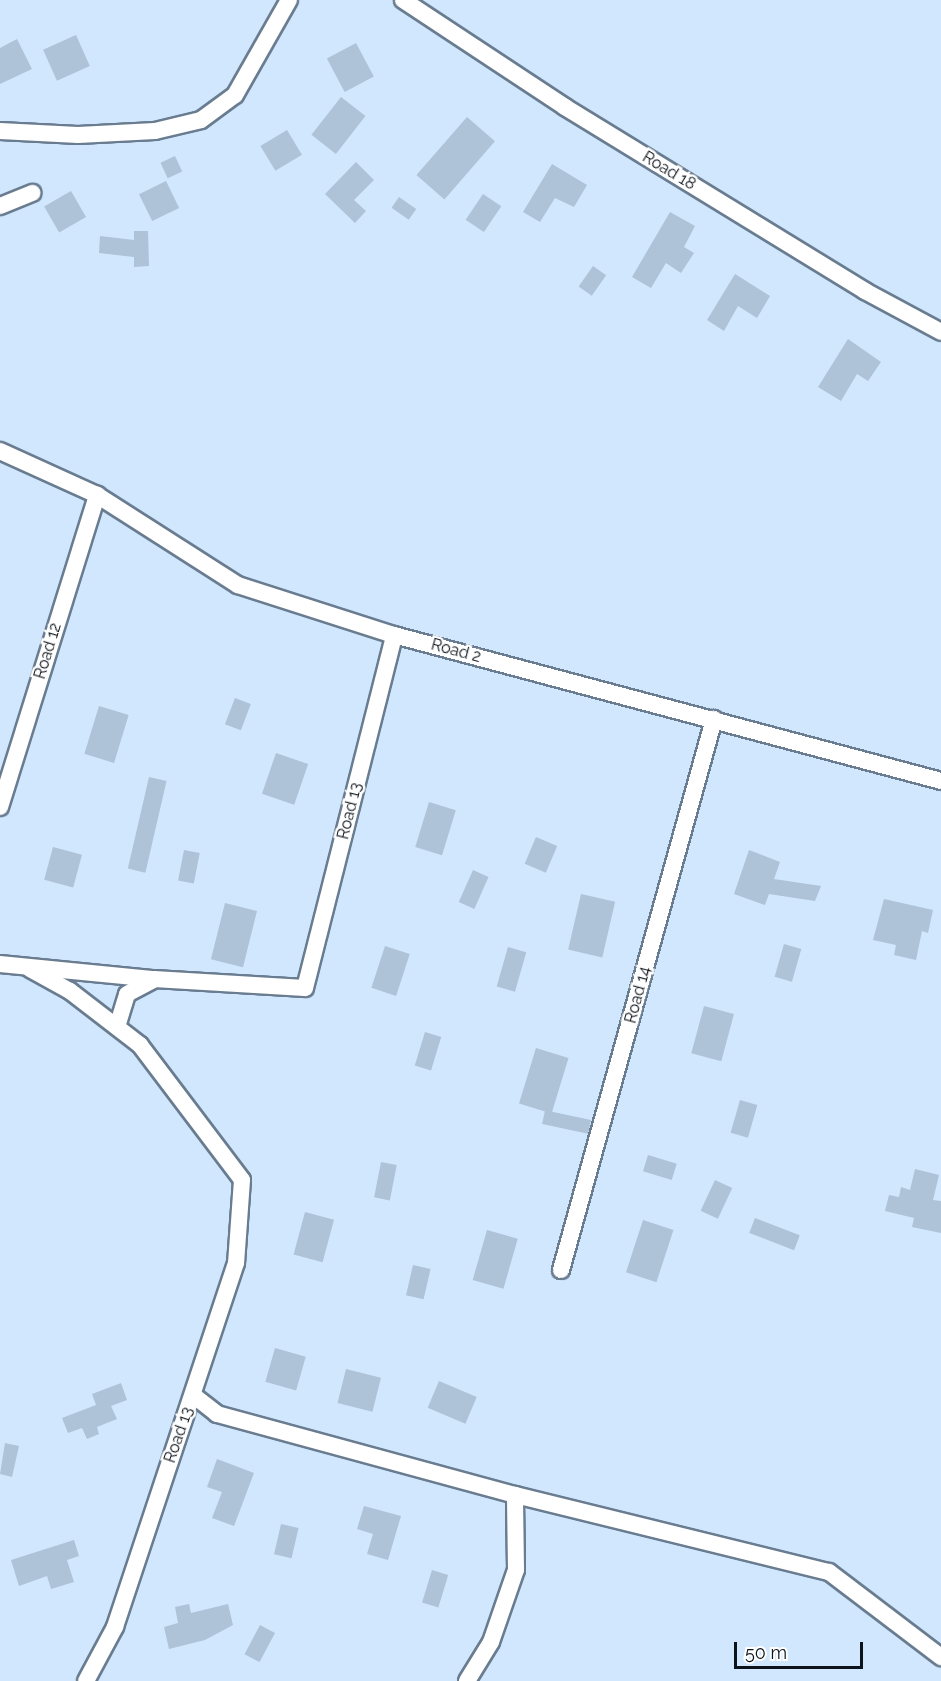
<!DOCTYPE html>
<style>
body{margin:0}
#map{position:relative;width:941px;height:1681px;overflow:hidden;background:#d1e7fd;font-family:Raleway,sans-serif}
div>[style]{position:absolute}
.building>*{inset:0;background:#aec2d8;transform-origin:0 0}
.roads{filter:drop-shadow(2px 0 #697c90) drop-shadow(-2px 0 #697c90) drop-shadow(0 2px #697c90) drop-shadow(0 -2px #697c90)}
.street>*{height:16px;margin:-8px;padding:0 8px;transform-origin:8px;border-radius:8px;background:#fff}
span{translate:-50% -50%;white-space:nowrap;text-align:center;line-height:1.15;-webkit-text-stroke:5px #fff;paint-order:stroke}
.street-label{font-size:16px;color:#0c131b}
.scale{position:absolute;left:734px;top:1642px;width:129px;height:27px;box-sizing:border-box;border:3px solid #0c131b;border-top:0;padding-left:8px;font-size:18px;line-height:21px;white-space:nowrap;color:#0c131b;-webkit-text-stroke:4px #fff;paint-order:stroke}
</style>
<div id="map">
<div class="building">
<div style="left:76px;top:35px;width:34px;height:36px;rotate:66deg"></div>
<div style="clip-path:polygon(17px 39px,32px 69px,0 84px,0 48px)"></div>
<div style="left:356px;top:43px;width:38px;height:33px;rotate:62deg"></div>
<div style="left:341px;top:97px;width:31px;height:48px;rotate:38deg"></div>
<div style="left:467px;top:117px;width:37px;height:77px;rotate:41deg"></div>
<div style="left:287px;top:130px;width:29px;height:31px;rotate:59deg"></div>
<div style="left:175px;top:156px;width:17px;height:16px;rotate:65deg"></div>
<div style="clip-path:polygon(356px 162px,374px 180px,354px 200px,366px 211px,355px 223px,325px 194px)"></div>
<div style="clip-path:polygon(552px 164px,587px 185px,574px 207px,555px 198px,540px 222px,523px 212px)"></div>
<div style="left:166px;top:181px;width:30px;height:30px;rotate:64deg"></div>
<div style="left:71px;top:191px;width:30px;height:31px;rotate:60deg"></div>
<div style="left:483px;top:194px;width:22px;height:31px;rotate:34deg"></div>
<div style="left:399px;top:197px;width:21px;height:13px;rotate:35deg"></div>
<div style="clip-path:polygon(670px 212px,695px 226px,684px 247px,694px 253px,681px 273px,666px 263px,651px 288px,632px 277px)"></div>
<div style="clip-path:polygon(134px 231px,148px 231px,149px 266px,134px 267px,134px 257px,99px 253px,100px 236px,134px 240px)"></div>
<div style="left:593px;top:266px;width:16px;height:25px;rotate:35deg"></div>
<div style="clip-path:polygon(735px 274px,770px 296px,757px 318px,738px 306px,724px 331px,707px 320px)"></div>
<div style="clip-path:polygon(848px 339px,881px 362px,868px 381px,857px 374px,841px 401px,818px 387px)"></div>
<div style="left:235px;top:698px;width:17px;height:28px;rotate:21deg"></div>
<div style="left:99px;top:706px;width:31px;height:50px;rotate:17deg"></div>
<div style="left:276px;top:753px;width:34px;height:43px;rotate:19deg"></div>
<div style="left:149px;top:777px;width:18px;height:94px;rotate:13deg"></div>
<div style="left:429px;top:802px;width:28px;height:47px;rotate:17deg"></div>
<div style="left:536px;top:837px;width:23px;height:29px;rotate:23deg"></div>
<div style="left:53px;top:847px;width:30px;height:34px;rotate:15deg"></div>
<div style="left:184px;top:850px;width:16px;height:31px;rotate:11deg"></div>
<div style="clip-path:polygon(749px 850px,780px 862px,774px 879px,821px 886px,815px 901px,769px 894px,765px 905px,734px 894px)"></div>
<div style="left:473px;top:870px;width:17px;height:35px;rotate:24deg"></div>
<div style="left:581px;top:894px;width:35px;height:57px;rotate:13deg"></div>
<div style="clip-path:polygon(884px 899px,933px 910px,928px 933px,922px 931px,916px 960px,894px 955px,896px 945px,873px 940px)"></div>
<div style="left:225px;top:903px;width:33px;height:58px;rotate:14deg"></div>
<div style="left:784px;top:944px;width:18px;height:34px;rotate:16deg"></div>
<div style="left:385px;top:946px;width:26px;height:44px;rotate:18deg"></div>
<div style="left:508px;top:947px;width:19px;height:41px;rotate:16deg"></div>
<div style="left:704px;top:1006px;width:31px;height:49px;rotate:15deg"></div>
<div style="left:425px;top:1032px;width:17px;height:35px;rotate:17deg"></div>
<div style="left:536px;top:1048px;width:34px;height:58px;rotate:17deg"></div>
<div style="left:740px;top:1100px;width:18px;height:34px;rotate:16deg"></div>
<div style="left:591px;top:1120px;width:14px;height:47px;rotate:102deg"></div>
<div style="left:648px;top:1155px;width:30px;height:17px;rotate:17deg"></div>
<div style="left:381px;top:1162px;width:16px;height:36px;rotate:11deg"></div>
<div style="clip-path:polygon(915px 1169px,939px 1175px,933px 1200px,941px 1201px,941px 1233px,912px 1227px,914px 1218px,885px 1211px,889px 1195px,899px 1197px,901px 1187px,910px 1190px)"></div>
<div style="left:715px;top:1180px;width:19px;height:34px;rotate:25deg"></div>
<div style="left:305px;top:1212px;width:30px;height:44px;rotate:15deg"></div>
<div style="left:755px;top:1218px;width:48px;height:16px;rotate:21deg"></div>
<div style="left:643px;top:1220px;width:32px;height:55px;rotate:18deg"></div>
<div style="left:487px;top:1230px;width:32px;height:52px;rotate:16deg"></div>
<div style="left:413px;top:1265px;width:18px;height:31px;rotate:13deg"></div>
<div style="left:275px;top:1348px;width:32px;height:35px;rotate:16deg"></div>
<div style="left:346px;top:1369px;width:36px;height:35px;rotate:14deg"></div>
<div style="left:439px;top:1381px;width:41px;height:29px;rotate:23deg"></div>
<div style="clip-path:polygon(121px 1383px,127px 1400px,111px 1406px,117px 1419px,97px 1427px,99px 1434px,87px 1439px,82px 1428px,68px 1433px,62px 1418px,96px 1405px,92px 1394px)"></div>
<div style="clip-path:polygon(5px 1443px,19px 1446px,12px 1477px,0 1474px)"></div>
<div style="clip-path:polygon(217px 1459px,254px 1473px,234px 1526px,212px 1518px,222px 1492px,207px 1487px)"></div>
<div style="clip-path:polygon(364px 1506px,401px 1516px,388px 1560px,367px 1554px,373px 1534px,357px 1529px)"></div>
<div style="left:281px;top:1524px;width:18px;height:31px;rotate:13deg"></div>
<div style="clip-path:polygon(74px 1540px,79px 1556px,67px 1560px,74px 1582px,51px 1589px,47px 1576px,19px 1586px,11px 1560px)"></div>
<div style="left:432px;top:1570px;width:17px;height:34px;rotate:17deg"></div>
<div style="clip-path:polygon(189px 1604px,191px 1613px,228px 1604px,233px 1625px,205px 1640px,169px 1649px,164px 1627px,178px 1623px,175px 1607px)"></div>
<div style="left:260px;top:1625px;width:17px;height:33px;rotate:28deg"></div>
</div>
<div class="roads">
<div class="street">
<div style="left:403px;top:0;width:194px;rotate:33.4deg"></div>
<div style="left:565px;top:107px;width:352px;rotate:31.5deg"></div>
<div style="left:865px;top:291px;width:86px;rotate:28.3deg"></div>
<div style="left:0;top:131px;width:78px;rotate:2.9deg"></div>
<div style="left:78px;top:135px;width:77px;rotate:-3deg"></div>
<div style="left:155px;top:131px;width:47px;rotate:-13.4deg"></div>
<div style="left:201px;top:120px;width:42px;rotate:-36.3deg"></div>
<div style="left:235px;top:95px;width:109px;rotate:-60.4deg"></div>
<div style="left:0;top:206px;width:35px;rotate:-22deg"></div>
<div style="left:0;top:451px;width:107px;rotate:24.4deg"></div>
<div style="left:97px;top:495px;width:167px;rotate:32.6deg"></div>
<div style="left:238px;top:585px;width:164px;rotate:17.8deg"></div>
<div style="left:394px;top:635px;width:566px;rotate:14.94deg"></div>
<div style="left:0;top:807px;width:327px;rotate:-72.7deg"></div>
<div style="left:0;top:964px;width:155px;rotate:5.6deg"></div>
<div style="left:154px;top:979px;width:151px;rotate:3.4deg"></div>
<div style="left:305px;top:988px;width:364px;rotate:-75.8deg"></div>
<div style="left:30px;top:969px;width:46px;rotate:28.8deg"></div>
<div style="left:70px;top:991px;width:88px;rotate:37.6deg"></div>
<div style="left:140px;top:1045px;width:169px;rotate:52.9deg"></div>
<div style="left:242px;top:1180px;width:83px;rotate:94.1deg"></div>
<div style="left:236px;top:1263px;width:384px;rotate:108.4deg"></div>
<div style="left:115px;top:1627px;width:61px;rotate:118.2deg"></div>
<div style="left:117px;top:1027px;width:34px;rotate:-73deg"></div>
<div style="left:127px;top:994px;width:30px;rotate:-28deg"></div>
<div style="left:561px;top:1270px;width:572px;rotate:-74.48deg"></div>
<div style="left:193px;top:1395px;width:31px;rotate:38deg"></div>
<div style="left:217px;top:1414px;width:309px;rotate:15.2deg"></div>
<div style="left:515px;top:1495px;width:323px;rotate:13.8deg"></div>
<div style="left:829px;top:1572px;width:141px;rotate:37.2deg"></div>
<div style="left:467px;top:1681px;width:46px;rotate:-58.4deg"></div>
<div style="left:491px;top:1642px;width:76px;rotate:-70.9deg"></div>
<div style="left:516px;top:1570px;width:75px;rotate:-90.8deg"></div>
</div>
</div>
<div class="street-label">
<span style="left:669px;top:171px;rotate:31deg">Road 18</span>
<span style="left:48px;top:651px;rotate:-73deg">Road 12</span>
<span style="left:456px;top:651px;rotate:15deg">Road 2</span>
<span style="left:350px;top:811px;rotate:-76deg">Road 13</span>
<span style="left:638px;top:995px;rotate:-75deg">Road 14</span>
<span style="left:179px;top:1435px;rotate:-71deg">Road 13</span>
</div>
<div class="scale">50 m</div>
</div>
